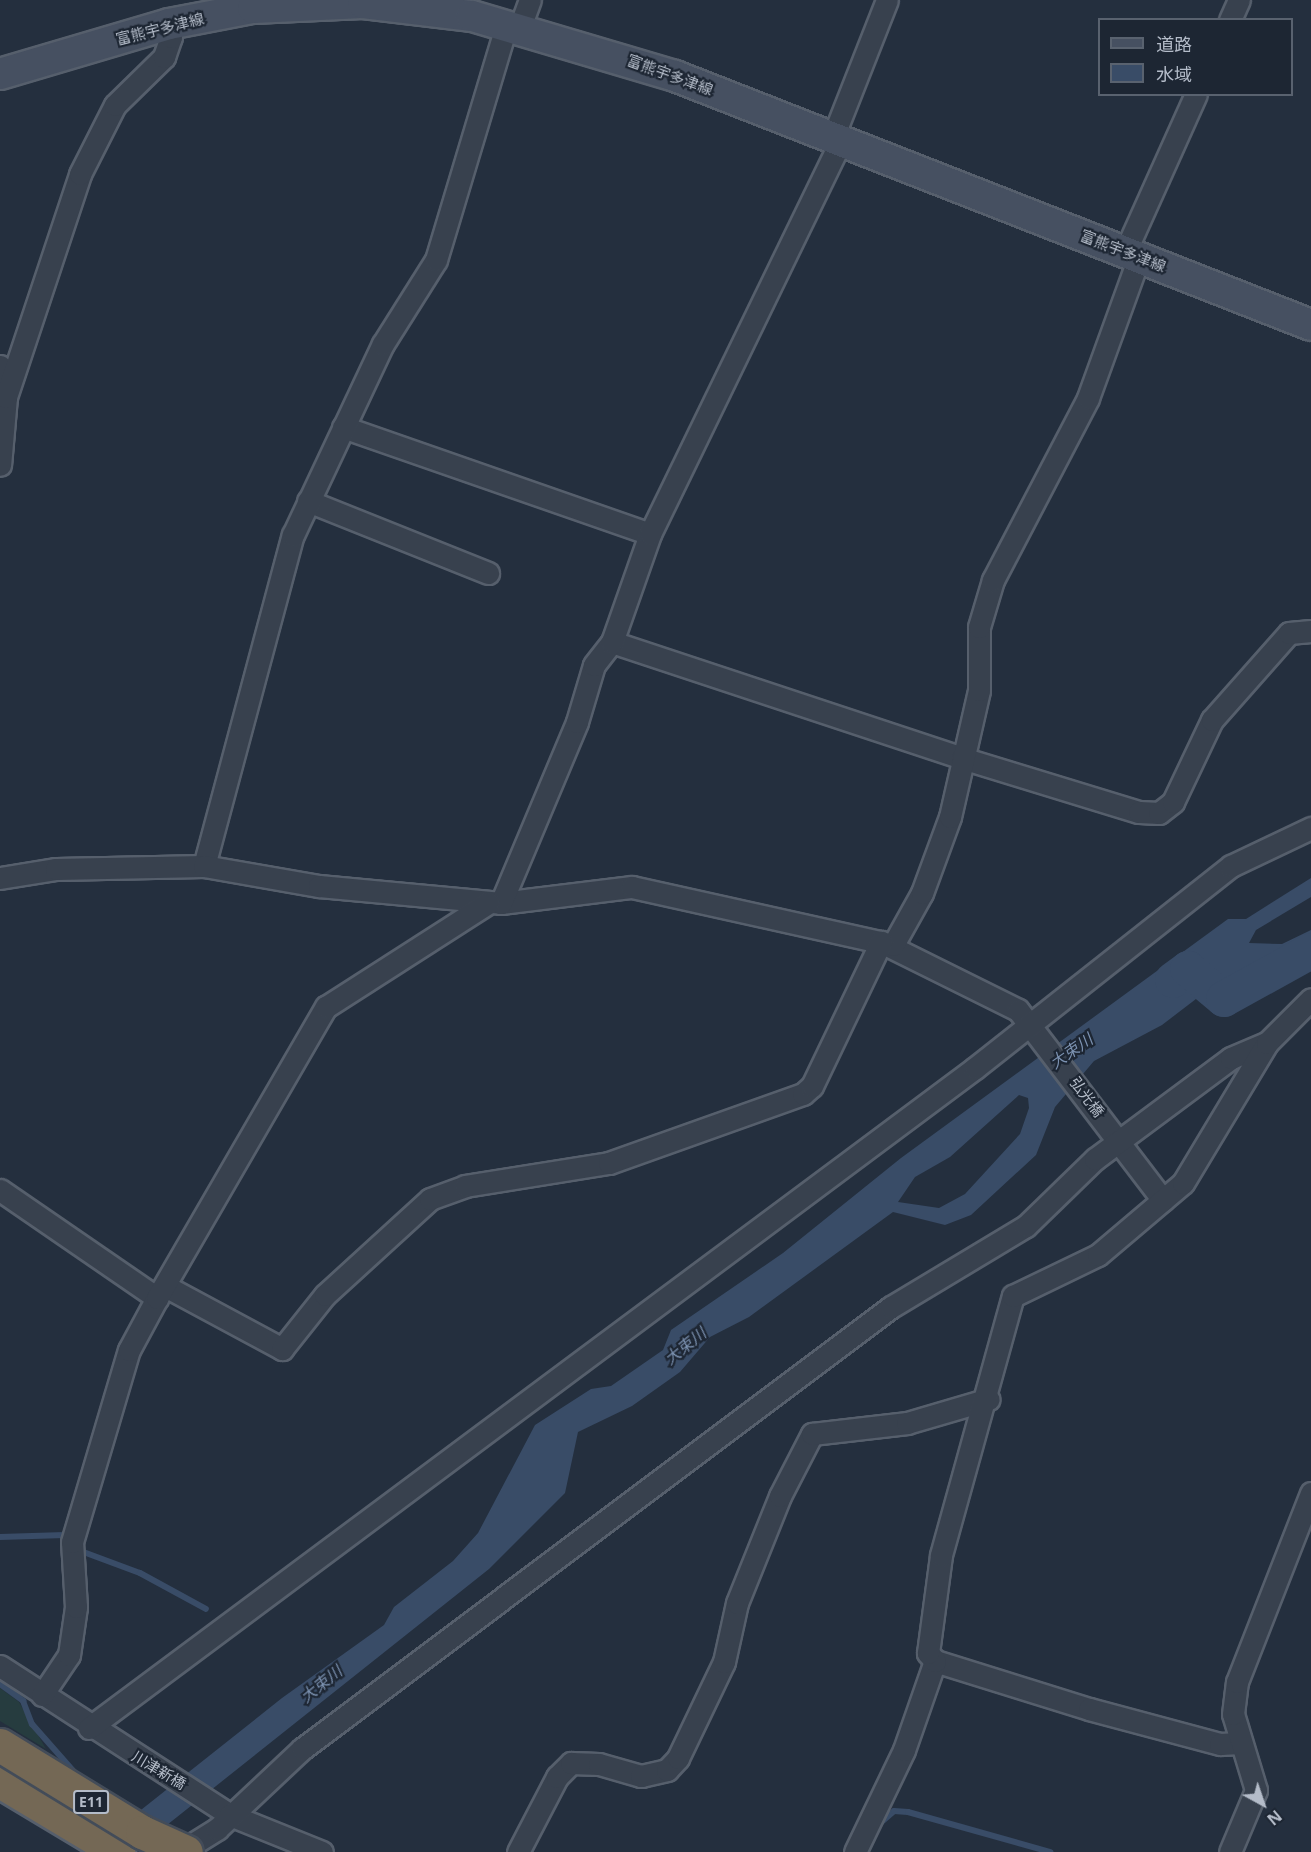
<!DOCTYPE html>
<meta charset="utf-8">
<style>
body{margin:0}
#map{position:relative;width:1311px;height:1852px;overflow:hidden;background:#242f3e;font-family:"Open Sans","Noto Sans JP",sans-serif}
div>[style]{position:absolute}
.green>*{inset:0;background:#263c3f}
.water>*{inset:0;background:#394c67}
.stream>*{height:6px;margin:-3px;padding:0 3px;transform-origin:3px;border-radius:3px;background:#394c67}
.river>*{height:36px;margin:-18px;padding:0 18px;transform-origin:18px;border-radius:18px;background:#394c67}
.roads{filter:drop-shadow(2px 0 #565f6c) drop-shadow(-2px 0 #565f6c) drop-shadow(0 2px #565f6c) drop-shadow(0 -2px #565f6c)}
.street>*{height:21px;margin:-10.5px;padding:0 10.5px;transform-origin:10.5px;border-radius:10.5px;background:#38414e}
.secondary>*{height:30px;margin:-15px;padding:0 15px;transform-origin:15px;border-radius:15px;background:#465061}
.highway>*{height:33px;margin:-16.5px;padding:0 16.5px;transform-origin:16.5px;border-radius:16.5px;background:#746855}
.bridges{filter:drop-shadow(2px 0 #434c59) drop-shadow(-2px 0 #434c59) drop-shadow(0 2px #434c59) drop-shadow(0 -2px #434c59)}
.highway-bridge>*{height:33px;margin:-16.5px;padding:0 16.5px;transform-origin:16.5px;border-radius:16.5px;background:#746855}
span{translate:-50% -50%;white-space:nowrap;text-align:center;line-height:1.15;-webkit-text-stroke:4.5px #1d2633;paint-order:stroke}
.shield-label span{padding:2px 4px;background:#1d2633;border:2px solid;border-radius:4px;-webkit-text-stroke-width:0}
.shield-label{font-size:14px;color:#b4bcc9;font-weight:700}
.street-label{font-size:15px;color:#b4bcc9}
.water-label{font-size:16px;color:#7c92b1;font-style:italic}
.legend{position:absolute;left:1098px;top:18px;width:195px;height:78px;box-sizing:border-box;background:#1d2633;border:2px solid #59626f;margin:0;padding:8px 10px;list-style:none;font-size:18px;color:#b4bcc9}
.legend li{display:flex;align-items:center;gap:12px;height:30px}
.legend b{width:30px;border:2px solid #59626f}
.north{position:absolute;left:1233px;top:1774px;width:60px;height:60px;-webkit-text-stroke:4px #1d2633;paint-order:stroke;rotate:140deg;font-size:16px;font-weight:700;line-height:24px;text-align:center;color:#b4bcc9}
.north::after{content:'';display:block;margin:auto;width:21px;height:27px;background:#b4bcc9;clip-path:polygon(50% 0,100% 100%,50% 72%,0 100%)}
</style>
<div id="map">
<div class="green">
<div style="clip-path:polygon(0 1688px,19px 1702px,46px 1749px,0 1721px)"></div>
</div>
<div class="water">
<div style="clip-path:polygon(evenodd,1311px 878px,1311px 897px,1256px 930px,1249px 943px,1282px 944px,1311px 930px,1311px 963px,1244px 972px,1213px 986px,1162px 1025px,1094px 1061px,1055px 1107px,1036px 1155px,971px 1215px,945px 1225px,893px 1212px,749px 1317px,710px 1337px,680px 1372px,632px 1406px,578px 1432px,565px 1493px,489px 1569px,133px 1852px,88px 1852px,282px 1698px,384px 1625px,394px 1607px,453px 1561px,478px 1533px,535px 1425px,591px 1389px,611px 1386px,663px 1350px,671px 1330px,783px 1253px,901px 1158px,1228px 919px,1246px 919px,1311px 878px,1019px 1095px,1028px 1098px,1029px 1108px,1020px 1134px,965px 1194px,939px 1208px,898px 1202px,915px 1177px,950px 1157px,1019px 1095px)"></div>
</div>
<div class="stream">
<div style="left:0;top:1537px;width:65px;rotate:-1.8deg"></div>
<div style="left:78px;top:1550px;width:66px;rotate:20.4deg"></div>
<div style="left:140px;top:1573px;width:75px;rotate:28.6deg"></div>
<div style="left:0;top:1684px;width:29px;rotate:36deg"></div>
<div style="left:23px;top:1701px;width:25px;rotate:69deg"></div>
<div style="left:32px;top:1724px;width:65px;rotate:48.7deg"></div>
<div style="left:878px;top:1825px;width:21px;rotate:-41deg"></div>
<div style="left:894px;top:1811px;width:14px;rotate:4deg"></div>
<div style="left:908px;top:1812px;width:148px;rotate:15.7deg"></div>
</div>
<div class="river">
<div style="left:1173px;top:980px;width:19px;rotate:-36deg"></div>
<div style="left:1188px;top:969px;width:47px;rotate:39.8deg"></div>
<div style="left:1224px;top:999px;width:99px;rotate:-28.9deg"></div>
</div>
<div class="roads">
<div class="street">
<div style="left:1230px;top:20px;width:22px;rotate:-66deg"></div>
<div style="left:520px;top:27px;width:29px;rotate:-70deg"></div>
<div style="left:833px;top:137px;width:147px;rotate:-68.5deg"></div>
<div style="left:1125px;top:252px;width:173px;rotate:-65.8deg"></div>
<div style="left:0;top:366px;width:32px;rotate:79deg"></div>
<div style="left:6px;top:397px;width:68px;rotate:95deg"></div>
<div style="left:6px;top:397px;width:235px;rotate:-71.6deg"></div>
<div style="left:80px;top:174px;width:77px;rotate:-63.1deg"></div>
<div style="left:115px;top:105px;width:69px;rotate:-44.4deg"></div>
<div style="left:164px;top:57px;width:21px;rotate:-71deg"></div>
<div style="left:171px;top:37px;width:13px;rotate:-99deg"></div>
<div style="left:343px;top:427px;width:325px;rotate:19.2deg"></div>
<div style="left:308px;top:501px;width:194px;rotate:21.8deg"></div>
<div style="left:612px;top:642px;width:369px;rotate:18.3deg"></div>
<div style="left:962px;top:758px;width:185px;rotate:17deg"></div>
<div style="left:1139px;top:812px;width:20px;rotate:3deg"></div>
<div style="left:1159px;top:813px;width:18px;rotate:-38deg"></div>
<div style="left:1173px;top:802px;width:91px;rotate:-64.6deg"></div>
<div style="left:1212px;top:720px;width:116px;rotate:-48.5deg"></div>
<div style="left:1289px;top:633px;width:22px;rotate:-5deg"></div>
<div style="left:204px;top:866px;width:343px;rotate:-75deg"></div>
<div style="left:293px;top:535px;width:211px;rotate:-64.8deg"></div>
<div style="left:383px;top:344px;width:99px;rotate:-57.8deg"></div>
<div style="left:436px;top:260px;width:247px;rotate:-73.3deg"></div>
<div style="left:0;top:878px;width:57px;rotate:-9.1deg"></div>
<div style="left:56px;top:869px;width:148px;rotate:-1.2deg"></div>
<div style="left:204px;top:866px;width:117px;rotate:9.9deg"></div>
<div style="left:319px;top:886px;width:183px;rotate:5.3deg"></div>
<div style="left:501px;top:903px;width:132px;rotate:-7deg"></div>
<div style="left:632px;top:887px;width:255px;rotate:12.5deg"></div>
<div style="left:881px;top:942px;width:153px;rotate:26.4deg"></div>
<div style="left:1018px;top:1010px;width:239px;rotate:52.7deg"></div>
<div style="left:501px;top:903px;width:196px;rotate:-67.2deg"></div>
<div style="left:577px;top:722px;width:59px;rotate:-73.4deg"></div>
<div style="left:594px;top:665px;width:29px;rotate:-52deg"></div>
<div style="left:612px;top:642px;width:114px;rotate:-70.6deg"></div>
<div style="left:650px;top:534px;width:438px;rotate:-64.1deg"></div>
<div style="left:893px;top:945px;width:60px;rotate:-60.9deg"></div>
<div style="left:922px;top:893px;width:81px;rotate:-69.8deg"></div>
<div style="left:950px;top:817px;width:130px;rotate:-77.1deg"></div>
<div style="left:979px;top:690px;width:63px;rotate:-90deg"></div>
<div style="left:979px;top:627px;width:49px;rotate:-73.4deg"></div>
<div style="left:993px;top:580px;width:205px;rotate:-62.4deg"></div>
<div style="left:1088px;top:398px;width:150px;rotate:-70.1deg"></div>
<div style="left:0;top:1190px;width:191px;rotate:34.5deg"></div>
<div style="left:167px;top:1287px;width:131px;rotate:28.3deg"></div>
<div style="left:282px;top:1349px;width:69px;rotate:-51.5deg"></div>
<div style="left:325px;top:1295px;width:142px;rotate:-42.4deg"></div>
<div style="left:430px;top:1199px;width:37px;rotate:-20deg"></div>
<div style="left:465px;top:1186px;width:146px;rotate:-9.1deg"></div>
<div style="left:609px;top:1163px;width:206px;rotate:-19.6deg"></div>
<div style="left:803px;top:1094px;width:12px;rotate:-42deg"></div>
<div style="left:812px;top:1086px;width:160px;rotate:-64.4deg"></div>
<div style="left:935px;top:1661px;width:161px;rotate:17.3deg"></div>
<div style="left:1089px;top:1709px;width:136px;rotate:15deg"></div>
<div style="left:1220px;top:1744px;width:20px;rotate:-3deg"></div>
<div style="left:0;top:1666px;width:274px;rotate:32.9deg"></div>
<div style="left:230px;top:1815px;width:99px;rotate:21.9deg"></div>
<div style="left:42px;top:1695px;width:48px;rotate:-56deg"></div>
<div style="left:69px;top:1655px;width:49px;rotate:-81.7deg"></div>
<div style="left:76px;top:1607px;width:65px;rotate:-93.5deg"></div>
<div style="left:72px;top:1542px;width:200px;rotate:-73.5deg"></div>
<div style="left:129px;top:1350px;width:59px;rotate:-61.7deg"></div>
<div style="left:157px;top:1298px;width:337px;rotate:-59.9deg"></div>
<div style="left:326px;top:1007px;width:193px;rotate:-32.7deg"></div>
<div style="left:89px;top:1728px;width:1105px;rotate:-36.68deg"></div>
<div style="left:975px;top:1068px;width:326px;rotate:-38.3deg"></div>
<div style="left:1231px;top:866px;width:89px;rotate:-25.4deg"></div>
<div style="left:180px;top:1852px;width:44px;rotate:-31.9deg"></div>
<div style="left:217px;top:1829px;width:117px;rotate:-43.3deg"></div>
<div style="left:302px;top:1749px;width:736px;rotate:-36.89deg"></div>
<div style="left:891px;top:1307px;width:157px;rotate:-31deg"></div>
<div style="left:1026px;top:1226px;width:96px;rotate:-44.2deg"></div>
<div style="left:1095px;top:1159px;width:169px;rotate:-36.6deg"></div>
<div style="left:1231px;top:1058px;width:39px;rotate:-23deg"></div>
<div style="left:518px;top:1852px;width:85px;rotate:-62.5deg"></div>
<div style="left:557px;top:1777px;width:20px;rotate:-45deg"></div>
<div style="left:571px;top:1763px;width:28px;rotate:2deg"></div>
<div style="left:599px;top:1764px;width:44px;rotate:15.9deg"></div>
<div style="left:641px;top:1776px;width:27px;rotate:-13deg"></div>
<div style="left:667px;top:1770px;width:16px;rotate:-47deg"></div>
<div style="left:678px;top:1758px;width:106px;rotate:-64.4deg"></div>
<div style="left:724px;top:1662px;width:60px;rotate:-77.6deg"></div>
<div style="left:737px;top:1603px;width:115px;rotate:-68.1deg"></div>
<div style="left:780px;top:1496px;width:70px;rotate:-62.7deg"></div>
<div style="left:812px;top:1434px;width:96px;rotate:-6.6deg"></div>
<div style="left:907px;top:1423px;width:85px;rotate:-16.3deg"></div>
<div style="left:855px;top:1852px;width:113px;rotate:-64.3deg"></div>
<div style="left:904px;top:1750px;width:94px;rotate:-70.8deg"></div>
<div style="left:935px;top:1661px;width:11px;rotate:-131deg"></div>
<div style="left:928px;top:1653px;width:99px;rotate:-82.4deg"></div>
<div style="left:941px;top:1555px;width:269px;rotate:-74.5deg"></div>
<div style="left:1013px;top:1296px;width:94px;rotate:-25.8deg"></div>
<div style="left:1098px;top:1255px;width:111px;rotate:-40.3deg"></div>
<div style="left:1183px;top:1183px;width:163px;rotate:-59deg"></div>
<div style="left:1267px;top:1043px;width:62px;rotate:-45deg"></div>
<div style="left:1230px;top:1852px;width:67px;rotate:-67.2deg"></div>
<div style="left:1256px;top:1790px;width:79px;rotate:-106.8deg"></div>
<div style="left:1233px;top:1714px;width:32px;rotate:-83deg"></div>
<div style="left:1237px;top:1682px;width:203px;rotate:-68.6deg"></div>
</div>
<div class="secondary">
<div style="left:0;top:74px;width:176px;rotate:-16.5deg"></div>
<div style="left:169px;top:24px;width:86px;rotate:-10.8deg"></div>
<div style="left:253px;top:8px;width:110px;rotate:-2.6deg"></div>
<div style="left:363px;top:3px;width:110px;rotate:6.8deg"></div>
<div style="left:472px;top:16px;width:212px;rotate:16.5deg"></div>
<div style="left:675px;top:76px;width:683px;rotate:21.38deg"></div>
</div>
<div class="highway">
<div style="left:0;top:1781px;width:138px;rotate:31deg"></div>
</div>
</div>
<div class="bridges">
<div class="highway-bridge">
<div style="left:0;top:1745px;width:167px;rotate:31.5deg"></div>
<div style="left:142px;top:1832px;width:48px;rotate:24.4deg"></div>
</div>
</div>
<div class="shield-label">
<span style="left:91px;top:1802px">E11</span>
</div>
<div class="street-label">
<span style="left:160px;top:29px;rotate:-14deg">富熊宇多津線</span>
<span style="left:670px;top:75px;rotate:20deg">富熊宇多津線</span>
<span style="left:1123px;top:251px;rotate:21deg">富熊宇多津線</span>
<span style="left:1087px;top:1097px;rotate:53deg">弘光橋</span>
<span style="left:159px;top:1770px;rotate:31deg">川津新橋</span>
</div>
<div class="water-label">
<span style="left:1071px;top:1051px;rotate:-35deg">大束川</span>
<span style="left:685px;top:1346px;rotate:-39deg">大束川</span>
<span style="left:321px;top:1684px;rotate:-39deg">大束川</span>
</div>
<ul class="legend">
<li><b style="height:8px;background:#465061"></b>道路</li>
<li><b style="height:16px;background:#394c67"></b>水域</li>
</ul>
<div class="north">N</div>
</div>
